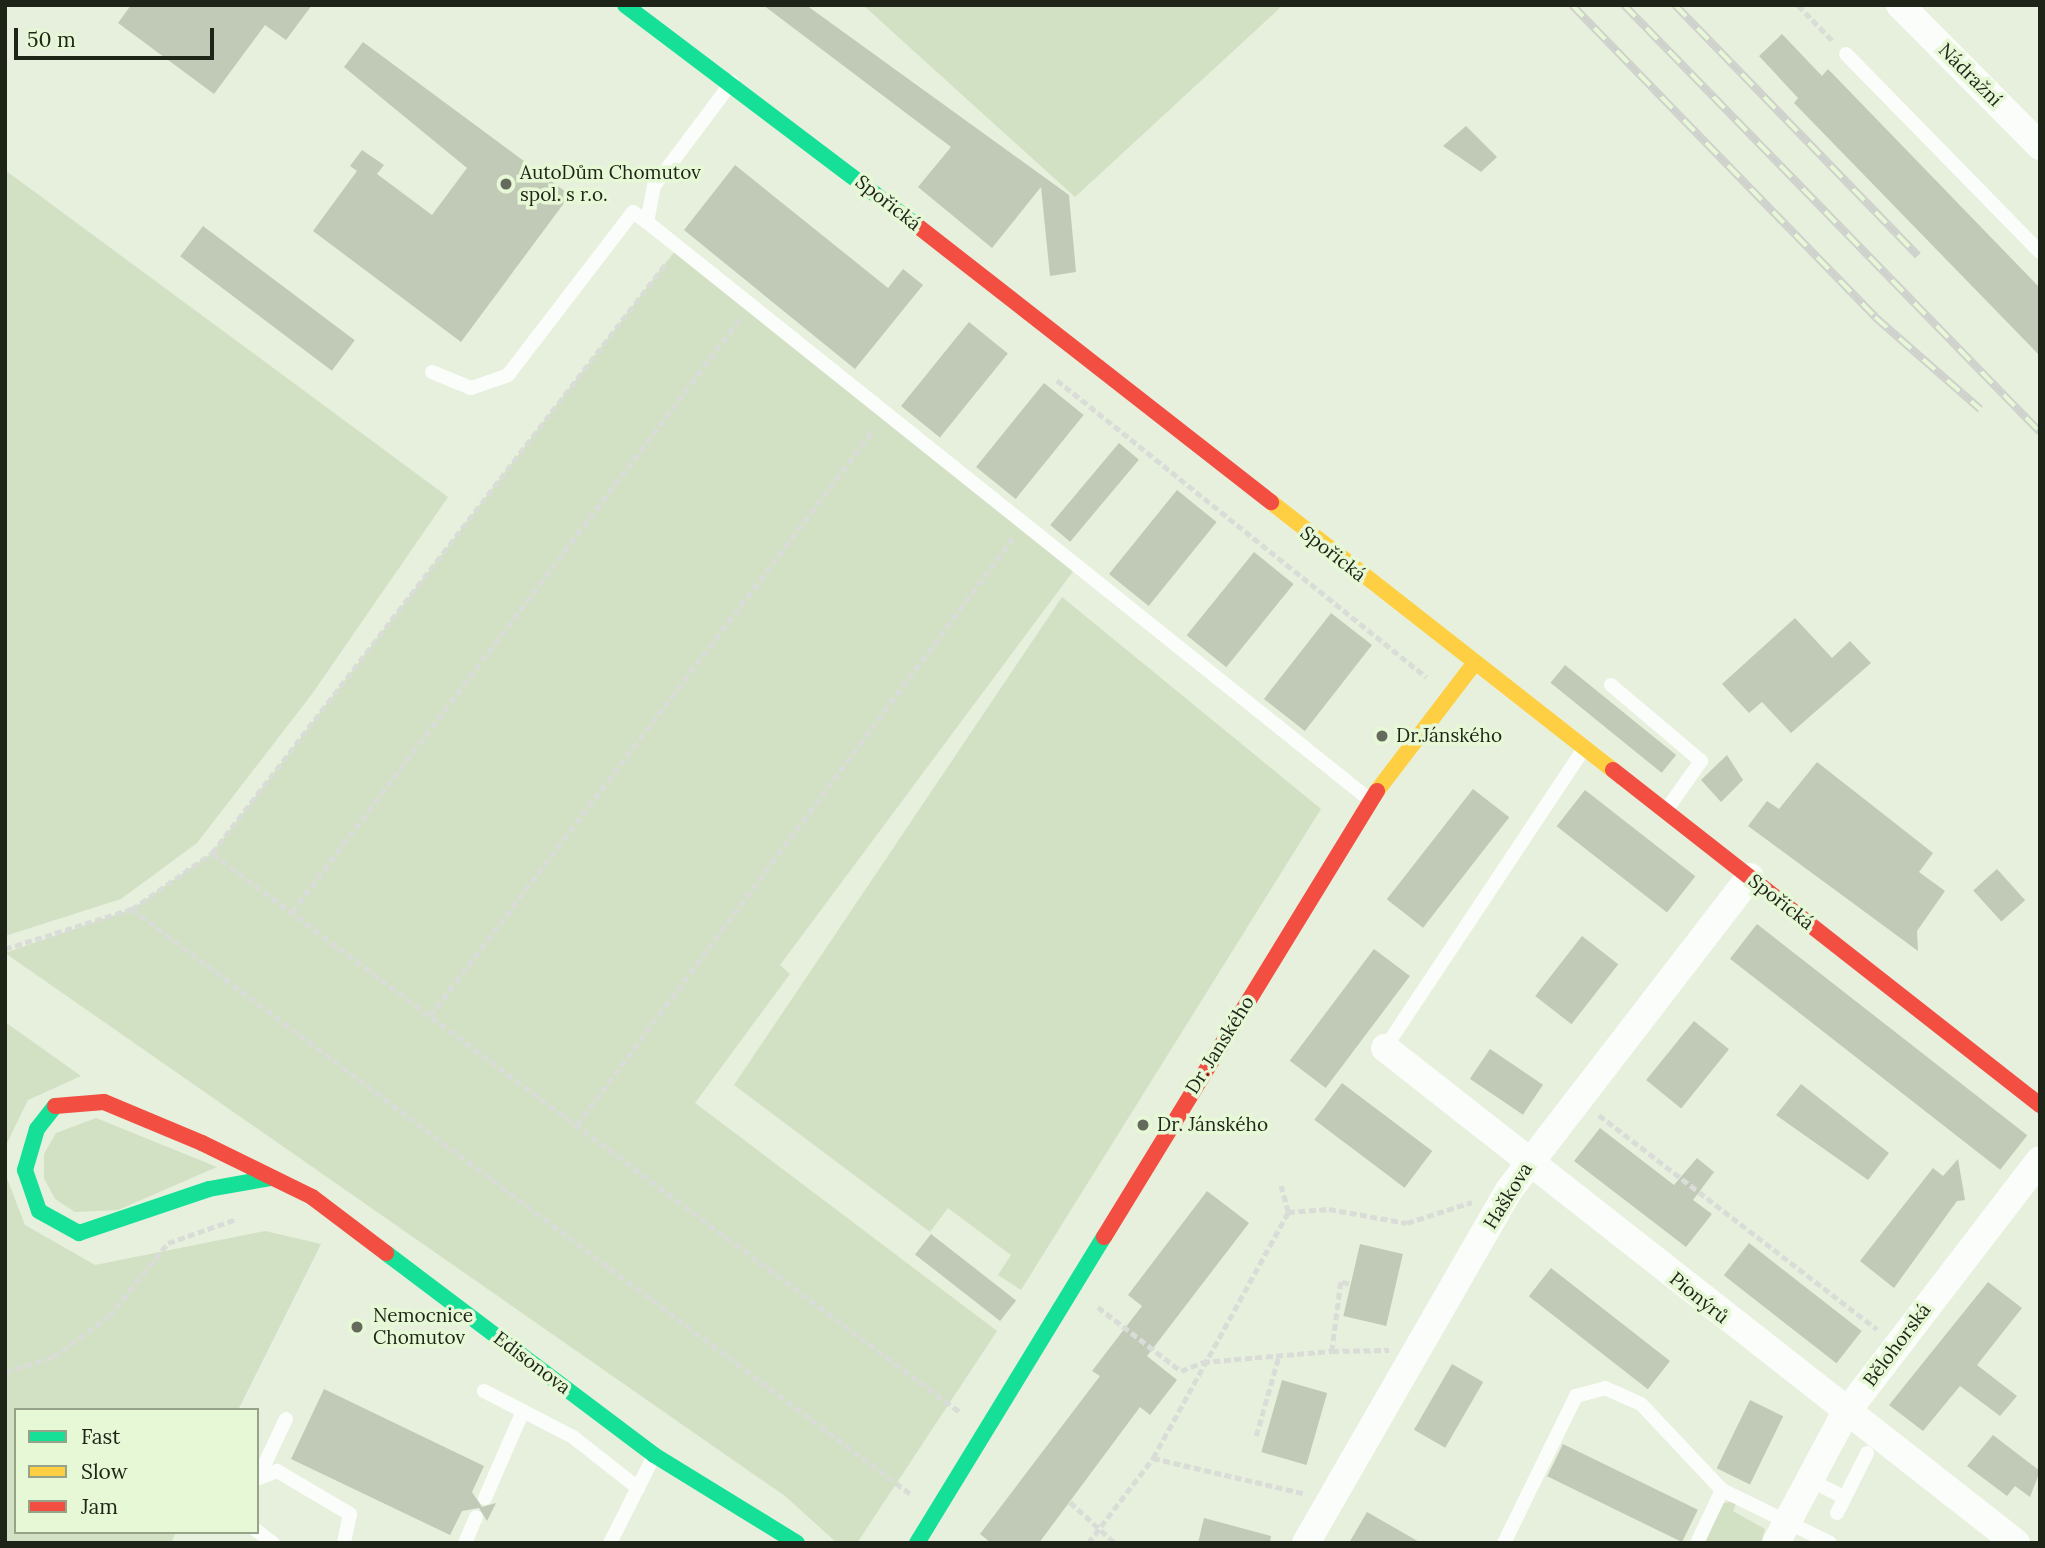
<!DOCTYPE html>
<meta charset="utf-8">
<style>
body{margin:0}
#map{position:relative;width:2045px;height:1548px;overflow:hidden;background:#e6f0dd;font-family:Lora,serif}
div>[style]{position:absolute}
.green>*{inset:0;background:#d2e0c4}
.building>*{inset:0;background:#c1cab7;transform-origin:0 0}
.path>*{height:4.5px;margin-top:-2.25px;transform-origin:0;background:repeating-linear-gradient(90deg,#d9dcd7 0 7px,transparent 0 10.5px)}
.lane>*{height:14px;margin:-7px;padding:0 7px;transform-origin:7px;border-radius:7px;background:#fbfdfa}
.street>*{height:28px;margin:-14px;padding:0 14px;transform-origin:14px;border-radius:14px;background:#fbfdfa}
.fast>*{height:16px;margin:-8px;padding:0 8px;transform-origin:8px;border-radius:8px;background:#16e098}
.slow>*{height:16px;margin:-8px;padding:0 8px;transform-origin:8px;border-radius:8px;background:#ffcf43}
.jam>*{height:16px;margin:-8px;padding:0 8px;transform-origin:8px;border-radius:8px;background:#f24e42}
.rail>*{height:8px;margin-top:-4px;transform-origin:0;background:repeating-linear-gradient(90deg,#e6f8d5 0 16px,#cfd1cc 0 32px);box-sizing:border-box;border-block:2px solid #cfd1cc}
.dots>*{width:19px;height:19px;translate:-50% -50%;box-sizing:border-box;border:4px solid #e6f8d5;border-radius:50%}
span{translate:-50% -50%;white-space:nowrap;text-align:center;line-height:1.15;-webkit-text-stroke:7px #e6f8d5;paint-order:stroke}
.street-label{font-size:19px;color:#1e2417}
.poi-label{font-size:19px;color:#1e2417}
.left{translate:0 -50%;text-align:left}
.frame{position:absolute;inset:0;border:7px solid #1e2417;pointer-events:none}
.legend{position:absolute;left:14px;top:1408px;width:245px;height:126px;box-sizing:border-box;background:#e6f8d5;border:2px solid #96a389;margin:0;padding:9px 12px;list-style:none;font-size:21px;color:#1e2417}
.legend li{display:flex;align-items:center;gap:14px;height:35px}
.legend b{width:35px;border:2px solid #96a389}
.scale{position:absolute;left:14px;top:28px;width:200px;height:32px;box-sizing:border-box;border:4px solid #1e2417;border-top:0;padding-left:9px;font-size:21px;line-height:24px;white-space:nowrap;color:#1e2417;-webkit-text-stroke:5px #e6f8d5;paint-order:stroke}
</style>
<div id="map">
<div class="green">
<div style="clip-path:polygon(863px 5px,1283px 5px,1075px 197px)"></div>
<div style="clip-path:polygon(5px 170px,448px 497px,312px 694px,197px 843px,121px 899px,5px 936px)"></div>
<div style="clip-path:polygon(678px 247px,1077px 566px,780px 965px,790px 974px,695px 1103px,997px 1331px,857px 1543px,837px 1543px,785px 1496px,5px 953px,132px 909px,212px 853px)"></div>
<div style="clip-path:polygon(1062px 597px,1321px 809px,1021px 1290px,998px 1275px,1011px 1255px,948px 1208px,930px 1232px,734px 1085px)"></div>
<div style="clip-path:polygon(5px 1022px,81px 1076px,28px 1100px,7px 1143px,6px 1176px,25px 1225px,95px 1265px,265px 1231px,321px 1244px,238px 1410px,16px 1410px,16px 1532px,176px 1532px,171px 1543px,5px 1543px)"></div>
<div style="clip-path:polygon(96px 1118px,217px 1167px,118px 1210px,75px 1212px,55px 1199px,44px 1178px,44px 1154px,56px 1133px)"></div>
<div style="clip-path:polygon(1729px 1502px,1737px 1502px,1733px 1511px,1765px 1529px,1761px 1543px,1699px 1543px,1721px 1504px)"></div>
</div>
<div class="building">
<div style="clip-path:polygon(131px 5px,312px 5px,286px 40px,265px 25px,214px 94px,118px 23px)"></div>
<div style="clip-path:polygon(763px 5px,806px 5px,1069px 195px,1076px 272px,1050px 276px,1041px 187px,992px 248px,918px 187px,951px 147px)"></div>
<div style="clip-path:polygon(1782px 34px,1822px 76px,1828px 69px,2040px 288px,2040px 356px,1794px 103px,1798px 98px,1759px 56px)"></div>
<div style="clip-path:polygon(363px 42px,570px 195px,461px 342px,313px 231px,357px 171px,350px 166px,362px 150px,384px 165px,377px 174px,432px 215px,467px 168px,344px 67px)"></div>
<div style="clip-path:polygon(1466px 126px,1497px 157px,1481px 172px,1443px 146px)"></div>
<div style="clip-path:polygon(735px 165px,888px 288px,903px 269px,923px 285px,855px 369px,684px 230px)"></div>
<div style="left:203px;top:226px;width:190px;height:38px;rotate:37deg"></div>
<div style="left:969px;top:322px;width:50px;height:108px;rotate:39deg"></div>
<div style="left:1044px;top:383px;width:51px;height:108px;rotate:39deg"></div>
<div style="left:1119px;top:443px;width:26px;height:107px;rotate:40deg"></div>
<div style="left:1177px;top:490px;width:51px;height:108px;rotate:39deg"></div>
<div style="left:1254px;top:552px;width:51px;height:107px;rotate:39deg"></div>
<div style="left:1331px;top:613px;width:52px;height:109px;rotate:38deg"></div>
<div style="clip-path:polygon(1795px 618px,1832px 658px,1850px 641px,1871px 663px,1791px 733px,1762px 702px,1749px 713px,1722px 684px)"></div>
<div style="left:1565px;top:665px;width:143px;height:23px;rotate:39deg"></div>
<div style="clip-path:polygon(1727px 755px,1743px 780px,1721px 802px,1701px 780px)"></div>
<div style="clip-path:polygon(1817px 762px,1933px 853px,1919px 872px,1945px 891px,1917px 931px,1918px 951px,1748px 826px,1767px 801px,1779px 809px)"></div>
<div style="left:1473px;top:789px;width:46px;height:140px;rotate:38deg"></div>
<div style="left:1585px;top:790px;width:140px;height:46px;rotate:38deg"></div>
<div style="left:1997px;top:869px;width:42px;height:32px;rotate:48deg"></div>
<div style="left:1757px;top:924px;width:343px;height:44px;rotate:38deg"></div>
<div style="left:1582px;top:936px;width:46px;height:76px;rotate:38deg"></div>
<div style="left:1374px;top:949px;width:45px;height:140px;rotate:37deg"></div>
<div style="left:1694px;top:1021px;width:45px;height:76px;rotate:39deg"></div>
<div style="left:1490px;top:1049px;width:64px;height:36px;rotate:34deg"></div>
<div style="left:1342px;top:1083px;width:113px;height:46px;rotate:37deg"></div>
<div style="clip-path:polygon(1801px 1084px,1889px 1153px,1868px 1180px,1776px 1115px)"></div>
<div style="clip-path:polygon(1600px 1128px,1674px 1185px,1697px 1158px,1714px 1172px,1693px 1200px,1712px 1214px,1686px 1247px,1574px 1161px)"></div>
<div style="clip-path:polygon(1958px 1159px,1965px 1200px,1957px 1201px,1894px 1288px,1860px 1261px,1933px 1168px,1943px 1176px)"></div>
<div style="clip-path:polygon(1207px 1191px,1249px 1223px,1147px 1356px,1177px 1380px,1150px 1415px,1140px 1407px,1039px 1543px,991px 1543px,980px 1534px,1100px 1376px,1092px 1371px,1142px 1306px,1128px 1295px)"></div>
<div style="left:931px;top:1234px;width:108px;height:26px;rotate:38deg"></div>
<div style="left:1749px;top:1243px;width:143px;height:41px;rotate:38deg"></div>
<div style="left:1360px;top:1244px;width:44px;height:74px;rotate:13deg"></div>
<div style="left:1551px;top:1268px;width:151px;height:36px;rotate:38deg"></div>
<div style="clip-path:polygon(1988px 1282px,2022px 1308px,1977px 1365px,2017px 1396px,2000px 1416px,1960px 1386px,1923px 1431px,1889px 1405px)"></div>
<div style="left:1452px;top:1364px;width:36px;height:76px;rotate:30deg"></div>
<div style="left:1282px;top:1380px;width:47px;height:75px;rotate:16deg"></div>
<div style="clip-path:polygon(324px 1389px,484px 1466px,472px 1492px,482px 1507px,496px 1503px,487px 1521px,479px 1508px,462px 1511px,450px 1535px,291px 1459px)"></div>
<div style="left:1750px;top:1400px;width:37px;height:76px;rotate:26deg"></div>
<div style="clip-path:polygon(1993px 1435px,2040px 1471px,2030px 1497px,2015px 1486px,2007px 1496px,1967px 1466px)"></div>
<div style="left:1563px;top:1444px;width:150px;height:36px;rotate:26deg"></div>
<div style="clip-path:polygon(1367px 1512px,1421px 1543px,1349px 1543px)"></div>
<div style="clip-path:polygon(1204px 1518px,1271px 1536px,1270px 1543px,1198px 1543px)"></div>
</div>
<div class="path">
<div style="left:1798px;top:5px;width:52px;rotate:45.8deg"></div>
<div style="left:1057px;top:380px;width:474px;rotate:38.8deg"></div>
<div style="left:213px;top:854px;width:932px;rotate:36.76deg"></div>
<div style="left:132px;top:909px;width:976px;rotate:36.92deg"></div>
<div style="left:292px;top:912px;width:742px;rotate:-52.94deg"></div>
<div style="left:5px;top:949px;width:133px;rotate:-17.5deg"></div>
<div style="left:132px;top:909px;width:98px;rotate:-35deg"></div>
<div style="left:212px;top:853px;width:746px;rotate:-52.41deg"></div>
<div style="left:430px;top:1016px;width:737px;rotate:-52.88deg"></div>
<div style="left:1599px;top:1115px;width:351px;rotate:37.6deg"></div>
<div style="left:577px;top:1125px;width:731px;rotate:-53.4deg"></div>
<div style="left:1288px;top:1212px;width:41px;rotate:-4.2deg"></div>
<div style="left:1329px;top:1209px;width:79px;rotate:10.2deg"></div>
<div style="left:1407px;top:1223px;width:68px;rotate:-17.9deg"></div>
<div style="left:1349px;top:1284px;width:8px;rotate:-166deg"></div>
<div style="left:1341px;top:1282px;width:70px;rotate:97.4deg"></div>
<div style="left:1332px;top:1351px;width:57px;rotate:-1deg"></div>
<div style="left:1098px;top:1307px;width:105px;rotate:37.6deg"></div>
<div style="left:1181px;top:1371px;width:24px;rotate:-22deg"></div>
<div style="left:1203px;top:1362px;width:129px;rotate:-4.9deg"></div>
<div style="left:5px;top:1372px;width:50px;rotate:-17.4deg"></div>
<div style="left:53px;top:1357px;width:69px;rotate:-36.2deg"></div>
<div style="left:109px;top:1316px;width:94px;rotate:-51.1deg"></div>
<div style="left:168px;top:1243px;width:72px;rotate:-19.4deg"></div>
<div style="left:1256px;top:1436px;width:84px;rotate:-74.1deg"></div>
<div style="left:1153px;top:1458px;width:157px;rotate:13.2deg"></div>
<div style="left:1070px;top:1502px;width:61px;rotate:42.3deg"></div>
<div style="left:1088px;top:1543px;width:107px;rotate:-52.6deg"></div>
<div style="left:1153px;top:1458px;width:281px;rotate:-61.2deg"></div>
<div style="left:1288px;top:1212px;width:27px;rotate:-105deg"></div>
</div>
<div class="lane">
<div style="left:1846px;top:54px;width:277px;rotate:45.6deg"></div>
<div style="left:732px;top:82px;width:130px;rotate:126.9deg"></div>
<div style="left:654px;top:186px;width:37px;rotate:101deg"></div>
<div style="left:647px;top:222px;width:926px;rotate:38.64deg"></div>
<div style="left:432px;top:372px;width:42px;rotate:22.3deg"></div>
<div style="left:471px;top:388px;width:39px;rotate:-19deg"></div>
<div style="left:508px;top:375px;width:205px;rotate:-52.5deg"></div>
<div style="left:633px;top:212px;width:17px;rotate:36deg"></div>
<div style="left:1611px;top:685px;width:118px;rotate:40.2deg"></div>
<div style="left:1701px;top:761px;width:59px;rotate:125.3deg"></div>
<div style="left:1385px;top:1048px;width:358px;rotate:-56.4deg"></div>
<div style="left:484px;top:1391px;width:100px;rotate:27.3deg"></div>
<div style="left:573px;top:1437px;width:83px;rotate:38.1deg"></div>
<div style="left:259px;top:1476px;width:63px;rotate:-64.7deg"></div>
<div style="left:257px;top:1479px;width:22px;rotate:-22deg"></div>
<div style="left:277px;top:1471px;width:85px;rotate:30.5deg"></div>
<div style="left:350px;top:1514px;width:30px;rotate:102deg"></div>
<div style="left:1812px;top:1481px;width:34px;rotate:27deg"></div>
<div style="left:485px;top:1498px;width:95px;rotate:-66.4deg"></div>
<div style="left:1837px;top:1513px;width:67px;rotate:-63.4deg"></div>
<div style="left:257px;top:1531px;width:20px;rotate:37deg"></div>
<div style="left:465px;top:1543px;width:28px;rotate:-67deg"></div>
<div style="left:610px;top:1543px;width:97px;rotate:-63.2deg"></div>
<div style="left:1504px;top:1543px;width:164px;rotate:-63.9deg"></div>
<div style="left:1576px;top:1396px;width:30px;rotate:-15deg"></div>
<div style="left:1605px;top:1388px;width:39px;rotate:24deg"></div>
<div style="left:1641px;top:1404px;width:118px;rotate:46.7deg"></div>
<div style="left:1722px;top:1490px;width:120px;rotate:26.1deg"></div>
<div style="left:1697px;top:1543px;width:59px;rotate:-64.7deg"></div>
</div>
<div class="street">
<div style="left:1900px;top:5px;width:199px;rotate:45.2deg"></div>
<div style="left:1385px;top:1048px;width:802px;rotate:38.11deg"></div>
<div style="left:1306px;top:1543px;width:407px;rotate:-60.1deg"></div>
<div style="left:1509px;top:1190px;width:395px;rotate:-52.4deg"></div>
<div style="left:1776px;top:1543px;width:146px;rotate:-61.9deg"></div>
<div style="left:1845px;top:1414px;width:320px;rotate:-52.5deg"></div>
</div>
<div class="fast">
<div style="left:625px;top:5px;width:363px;rotate:37.1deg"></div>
<div style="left:55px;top:1106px;width:29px;rotate:128deg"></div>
<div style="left:37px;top:1129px;width:43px;rotate:106.3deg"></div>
<div style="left:25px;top:1170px;width:43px;rotate:71.1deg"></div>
<div style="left:39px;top:1211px;width:46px;rotate:28.8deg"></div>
<div style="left:79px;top:1233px;width:137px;rotate:-18.7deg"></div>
<div style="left:209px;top:1189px;width:62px;rotate:-10.2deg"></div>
<div style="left:386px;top:1253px;width:336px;rotate:37deg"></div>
<div style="left:654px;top:1455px;width:168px;rotate:31.6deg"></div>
<div style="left:917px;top:1543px;width:359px;rotate:-58.6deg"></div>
</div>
<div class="slow">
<div style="left:1271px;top:502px;width:434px;rotate:38.1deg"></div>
<div style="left:1377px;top:791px;width:158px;rotate:-52.7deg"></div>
</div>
<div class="jam">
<div style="left:915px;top:224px;width:452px;rotate:38deg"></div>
<div style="left:1613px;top:770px;width:543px;rotate:38.12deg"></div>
<div style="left:55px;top:1106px;width:49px;rotate:-4.7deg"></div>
<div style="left:104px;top:1102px;width:106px;rotate:22.7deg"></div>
<div style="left:202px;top:1143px;width:123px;rotate:26.1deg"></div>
<div style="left:312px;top:1197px;width:93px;rotate:37.1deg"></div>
<div style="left:1104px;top:1237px;width:523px;rotate:-58.53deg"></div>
</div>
<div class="rail">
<div style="left:1572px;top:5px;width:435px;rotate:45.8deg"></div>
<div style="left:1875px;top:317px;width:140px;rotate:41.2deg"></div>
<div style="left:1624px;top:5px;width:596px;rotate:45.75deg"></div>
<div style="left:1675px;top:5px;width:349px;rotate:45.9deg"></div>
</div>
<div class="dots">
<div style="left:506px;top:184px;background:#646b5c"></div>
<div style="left:1382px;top:736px;background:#646b5c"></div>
<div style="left:1143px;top:1125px;background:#646b5c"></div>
<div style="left:357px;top:1327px;background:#646b5c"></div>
</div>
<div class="street-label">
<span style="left:1970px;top:75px;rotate:45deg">Nádražní</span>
<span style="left:888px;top:203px;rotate:38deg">Spořická</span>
<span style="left:1333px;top:554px;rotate:38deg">Spořická</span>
<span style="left:1781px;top:902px;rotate:38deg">Spořická</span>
<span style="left:1220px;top:1045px;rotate:-58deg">Dr. Janského</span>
<span style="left:1508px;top:1196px;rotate:-58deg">Haškova</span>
<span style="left:1699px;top:1298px;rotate:39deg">Pionýrů</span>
<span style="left:1897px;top:1345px;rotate:-53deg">Bělohorská</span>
<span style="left:532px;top:1363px;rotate:37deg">Edisonova</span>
</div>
<div class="poi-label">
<span class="left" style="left:520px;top:184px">AutoDům Chomutov<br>spol. s r.o.</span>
<span class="left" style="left:1396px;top:736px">Dr.Jánského</span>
<span class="left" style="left:1157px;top:1125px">Dr. Jánského</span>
<span class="left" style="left:373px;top:1327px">Nemocnice<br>Chomutov</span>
</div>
<div class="frame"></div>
<ul class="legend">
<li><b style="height:9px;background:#16e098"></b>Fast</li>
<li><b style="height:9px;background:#ffcf43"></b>Slow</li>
<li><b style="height:9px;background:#f24e42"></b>Jam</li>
</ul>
<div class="scale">50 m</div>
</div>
